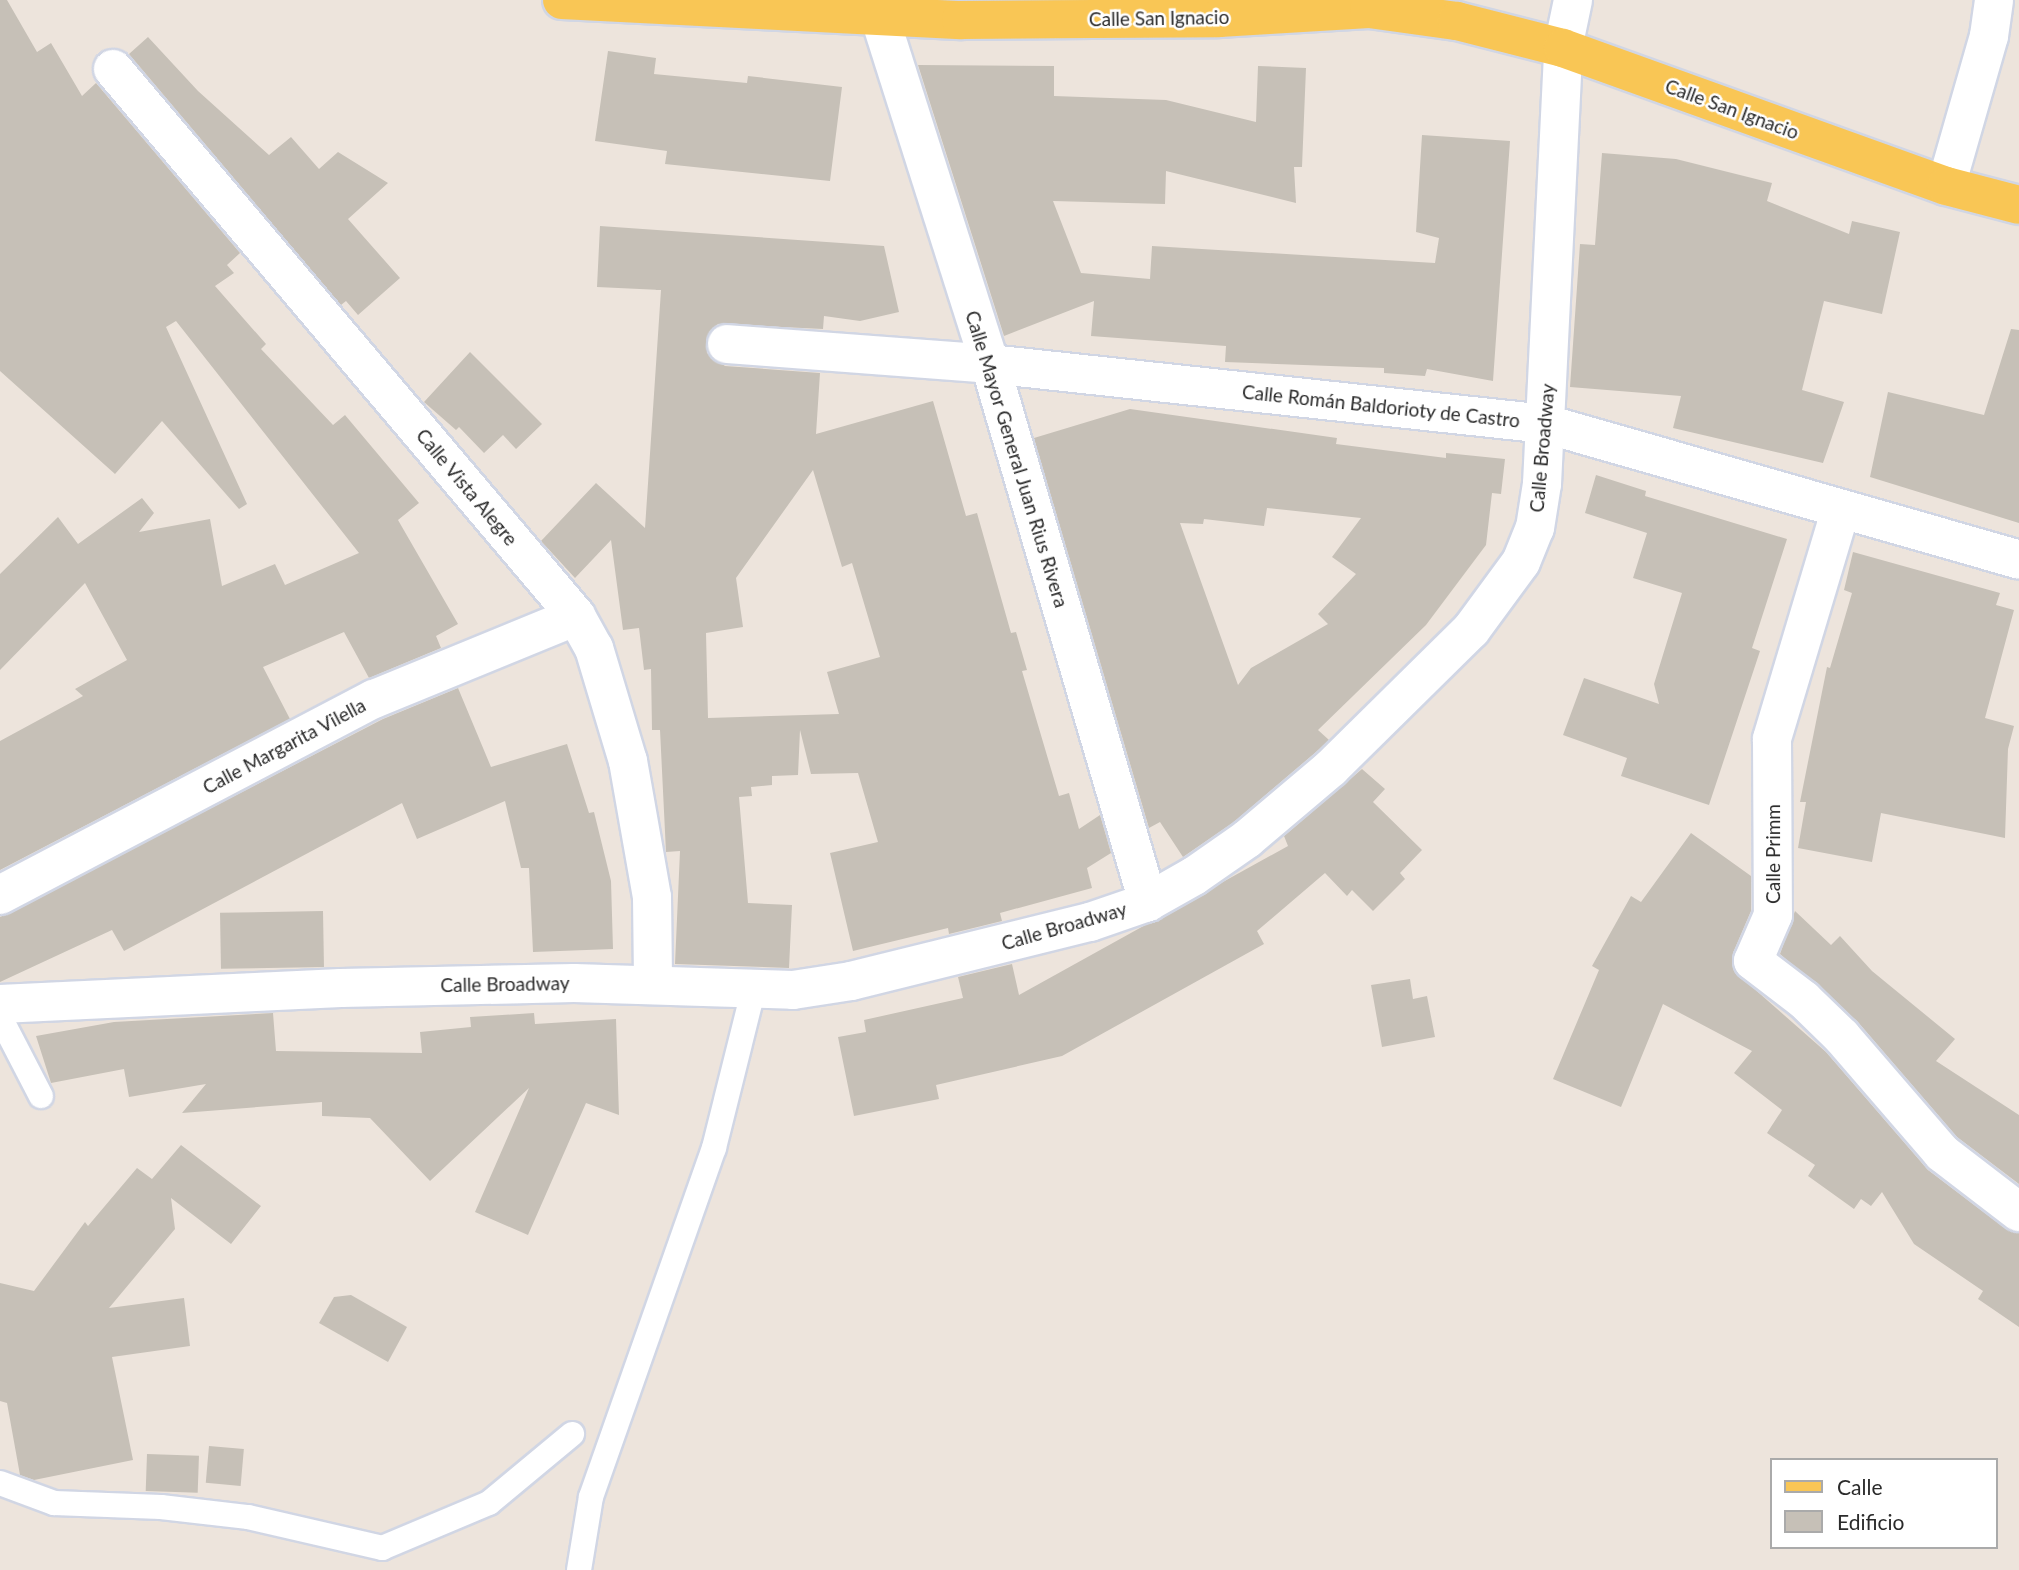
<!DOCTYPE html>
<meta charset="utf-8">
<style>
body{margin:0}
#map{position:relative;width:2019px;height:1570px;overflow:hidden;background:#ede4dc;font-family:Lato,sans-serif}
div>[style]{position:absolute}
.building>*{inset:0;background:#c6c0b7;transform-origin:0 0}
.roads{filter:drop-shadow(2px 0 #d1d6e4) drop-shadow(-2px 0 #d1d6e4) drop-shadow(0 2px #d1d6e4) drop-shadow(0 -2px #d1d6e4)}
.lane>*{height:24px;margin:-12px;padding:0 12px;transform-origin:12px;border-radius:12px;background:#fff}
.street>*{height:38px;margin:-19px;padding:0 19px;transform-origin:19px;border-radius:19px;background:#fff}
.primary>*{height:38px;margin:-19px;padding:0 19px;transform-origin:19px;border-radius:19px;background:#f9c655}
span{translate:-50% -50%;white-space:nowrap;text-align:center;line-height:1.15;-webkit-text-stroke:5px #fff;paint-order:stroke}
.street-label{font-size:19px;color:#2b2b2b}
.legend{position:absolute;left:1770px;top:1458px;width:228px;height:91px;box-sizing:border-box;background:#fff;border:2px solid #aaa;margin:0;padding:9px 12px;list-style:none;font-size:21px;color:#2b2b2b}
.legend li{display:flex;align-items:center;gap:14px;height:35px}
.legend b{width:35px;border:2px solid #aaa}
</style>
<div id="map">
<div class="building">
<div style="clip-path:polygon(0 0,7px 0,37px 52px,51px 43px,82px 96px,96px 83px,240px 253px,227px 265px,234px 273px,215px 286px,266px 344px,261px 349px,333px 425px,345px 415px,419px 503px,398px 520px,458px 624px,436px 636px,441px 648px,369px 678px,344px 632px,263px 667px,290px 719px,0 870px,0 741px,83px 696px,75px 689px,127px 660px,85px 583px,0 670px,0 574px,58px 517px,78px 544px,142px 498px,154px 513px,139px 532px,210px 519px,222px 586px,275px 564px,285px 585px,359px 553px,176px 321px,166px 327px,247px 504px,239px 509px,162px 421px,115px 474px,0 371px)"></div>
<div style="clip-path:polygon(148px 37px,198px 91px,269px 155px,291px 137px,319px 169px,338px 152px,388px 183px,348px 219px,400px 278px,358px 315px,346px 301px,341px 305px,129px 54px)"></div>
<div style="clip-path:polygon(608px 51px,656px 58px,654px 74px,747px 83px,748px 76px,842px 87px,830px 181px,665px 164px,667px 151px,595px 141px)"></div>
<div style="clip-path:polygon(918px 65px,1054px 66px,1054px 96px,1166px 100px,1256px 122px,1258px 66px,1306px 68px,1302px 167px,1294px 167px,1296px 203px,1166px 171px,1165px 204px,1053px 201px,1081px 273px,1150px 279px,1152px 246px,1435px 263px,1439px 238px,1416px 232px,1422px 135px,1510px 141px,1493px 381px,1427px 369px,1425px 376px,1384px 373px,1384px 368px,1225px 362px,1226px 346px,1091px 336px,1094px 301px,1004px 336px)"></div>
<div style="clip-path:polygon(1602px 153px,1676px 159px,1772px 183px,1767px 201px,1849px 234px,1852px 221px,1900px 232px,1882px 314px,1824px 301px,1802px 390px,1844px 402px,1823px 463px,1673px 428px,1681px 396px,1570px 387px,1580px 244px,1595px 245px)"></div>
<div style="clip-path:polygon(evenodd,600px 226px,884px 246px,899px 312px,860px 321px,824px 316px,823px 329px,718px 324px,709px 332px,707px 353px,725px 366px,820px 373px,816px 434px,933px 401px,966px 516px,977px 513px,1011px 633px,1016px 632px,1027px 670px,1022px 671px,1059px 796px,1069px 793px,1079px 829px,1100px 815px,1111px 853px,1087px 868px,1092px 888px,1000px 913px,1002px 921px,949px 934px,948px 928px,853px 951px,830px 853px,878px 842px,858px 773px,811px 774px,800px 730px,798px 775px,772px 776px,772px 785px,751px 787px,752px 796px,739px 797px,748px 903px,792px 905px,789px 968px,675px 964px,680px 851px,666px 852px,660px 730px,652px 730px,651px 669px,644px 670px,639px 628px,623px 630px,611px 540px,575px 578px,541px 541px,596px 483px,645px 528px,661px 290px,597px 287px,600px 226px,813px 470px,842px 567px,852px 563px,880px 657px,827px 672px,839px 714px,708px 718px,706px 633px,743px 627px,736px 578px,813px 470px)"></div>
<div style="clip-path:polygon(2011px 329px,2019px 330px,2019px 523px,1870px 477px,1888px 392px,1984px 415px)"></div>
<div style="clip-path:polygon(470px 352px,542px 424px,516px 449px,503px 435px,484px 453px,459px 427px,456px 430px,424px 402px)"></div>
<div style="clip-path:polygon(evenodd,1130px 409px,1337px 438px,1336px 444px,1446px 458px,1446px 453px,1505px 459px,1501px 494px,1492px 493px,1486px 545px,1426px 625px,1318px 730px,1329px 740px,1316px 752px,1234px 822px,1183px 857px,1160px 822px,1149px 828px,1034px 438px,1130px 409px,1267px 508px,1361px 518px,1332px 557px,1356px 574px,1318px 614px,1328px 624px,1251px 668px,1238px 685px,1180px 523px,1203px 524px,1204px 519px,1264px 526px,1267px 508px)"></div>
<div style="clip-path:polygon(1596px 475px,1646px 491px,1645px 496px,1787px 539px,1752px 648px,1760px 651px,1709px 805px,1621px 776px,1627px 758px,1563px 735px,1584px 678px,1659px 704px,1654px 684px,1682px 593px,1633px 578px,1647px 533px,1585px 513px)"></div>
<div style="clip-path:polygon(1853px 552px,2000px 593px,1996px 605px,2014px 610px,1985px 718px,2014px 726px,2008px 749px,2005px 838px,1881px 813px,1872px 862px,1798px 848px,1806px 802px,1800px 802px,1827px 667px,1830px 668px,1852px 593px,1844px 590px)"></div>
<div style="clip-path:polygon(458px 688px,491px 767px,567px 744px,589px 813px,594px 812px,611px 881px,613px 949px,533px 952px,529px 868px,521px 868px,505px 801px,417px 839px,402px 803px,124px 951px,112px 930px,0 982px,0 917px,383px 719px)"></div>
<div style="clip-path:polygon(1362px 769px,1385px 789px,1373px 802px,1422px 850px,1400px 873px,1405px 879px,1373px 911px,1352px 890px,1347px 896px,1325px 873px,1257px 931px,1264px 944px,1062px 1056px,936px 1085px,939px 1099px,854px 1116px,838px 1037px,866px 1032px,864px 1020px,963px 998px,958px 977px,1012px 964px,1019px 995px,1288px 846px,1284px 836px)"></div>
<div style="clip-path:polygon(1691px 833px,1751px 876px,1751px 911px,1733px 953px,1734px 971px,1826px 1052px,1928px 1170px,2006px 1229px,2019px 1233px,2019px 1327px,1978px 1299px,1983px 1291px,1914px 1244px,1882px 1192px,1871px 1206px,1861px 1199px,1854px 1209px,1808px 1176px,1815px 1165px,1767px 1133px,1782px 1110px,1734px 1073px,1752px 1051px,1663px 1004px,1621px 1107px,1553px 1079px,1599px 970px,1592px 966px,1631px 896px,1641px 902px)"></div>
<div style="left:323px;top:911px;width:56px;height:103px;rotate:89deg"></div>
<div style="clip-path:polygon(1795px 911px,1831px 945px,1840px 936px,1872px 971px,1955px 1039px,1936px 1061px,2019px 1115px,2019px 1184px,1957px 1137px,1857px 1021px,1780px 954px)"></div>
<div style="clip-path:polygon(1410px 979px,1413px 999px,1427px 996px,1435px 1037px,1382px 1047px,1371px 985px)"></div>
<div style="clip-path:polygon(273px 1013px,276px 1051px,422px 1053px,420px 1032px,471px 1027px,470px 1017px,534px 1013px,535px 1024px,616px 1019px,619px 1115px,586px 1103px,528px 1235px,475px 1212px,529px 1088px,430px 1181px,370px 1118px,322px 1116px,322px 1102px,182px 1113px,206px 1084px,129px 1097px,124px 1069px,51px 1083px,36px 1036px,114px 1022px)"></div>
<div style="clip-path:polygon(181px 1145px,261px 1206px,231px 1244px,171px 1198px,175px 1229px,109px 1308px,184px 1298px,190px 1346px,112px 1357px,133px 1460px,34px 1480px,20px 1475px,7px 1403px,0 1401px,0 1283px,34px 1291px,85px 1222px,88px 1226px,137px 1168px,152px 1179px)"></div>
<div style="clip-path:polygon(351px 1295px,407px 1327px,388px 1362px,319px 1323px,334px 1297px)"></div>
<div style="left:209px;top:1446px;width:35px;height:37px;rotate:5deg"></div>
<div style="left:147px;top:1454px;width:52px;height:37px;rotate:2deg"></div>
</div>
<div class="roads">
<div class="lane">
<div style="left:0;top:1017px;width:89px;rotate:62.6deg"></div>
<div style="left:0;top:1483px;width:58px;rotate:20.3deg"></div>
<div style="left:54px;top:1503px;width:107px;rotate:2.1deg"></div>
<div style="left:161px;top:1507px;width:88px;rotate:6.6deg"></div>
<div style="left:248px;top:1517px;width:138px;rotate:13deg"></div>
<div style="left:382px;top:1548px;width:116px;rotate:-22.8deg"></div>
<div style="left:489px;top:1503px;width:108px;rotate:-39.7deg"></div>
<div style="left:579px;top:1570px;width:74px;rotate:-80.7deg"></div>
<div style="left:591px;top:1497px;width:370px;rotate:-70.6deg"></div>
<div style="left:714px;top:1148px;width:161px;rotate:-76deg"></div>
</div>
<div class="street">
<div style="left:880px;top:18px;width:363px;rotate:72.4deg"></div>
<div style="left:990px;top:364px;width:561px;rotate:73.63deg"></div>
<div style="left:113px;top:69px;width:717px;rotate:49.75deg"></div>
<div style="left:576px;top:616px;width:37px;rotate:61deg"></div>
<div style="left:594px;top:648px;width:118px;rotate:73.3deg"></div>
<div style="left:628px;top:761px;width:138px;rotate:80deg"></div>
<div style="left:652px;top:897px;width:85px;rotate:89.3deg"></div>
<div style="left:1946px;top:186px;width:156px;rotate:-74deg"></div>
<div style="left:1989px;top:36px;width:36px;rotate:-82deg"></div>
<div style="left:727px;top:344px;width:264px;rotate:4.3deg"></div>
<div style="left:990px;top:364px;width:559px;rotate:6.16deg"></div>
<div style="left:1546px;top:424px;width:492px;rotate:16deg"></div>
<div style="left:1840px;top:512px;width:237px;rotate:106.7deg"></div>
<div style="left:1772px;top:739px;width:176px;rotate:89.7deg"></div>
<div style="left:1773px;top:915px;width:50px;rotate:113.5deg"></div>
<div style="left:1753px;top:961px;width:64px;rotate:37.4deg"></div>
<div style="left:1804px;top:1000px;width:53px;rotate:44.2deg"></div>
<div style="left:1842px;top:1037px;width:153px;rotate:49.2deg"></div>
<div style="left:1942px;top:1153px;width:97px;rotate:37.5deg"></div>
<div style="left:0;top:895px;width:422px;rotate:-27.7deg"></div>
<div style="left:374px;top:699px;width:218px;rotate:-22.3deg"></div>
<div style="left:0;top:1004px;width:341px;rotate:-2.7deg"></div>
<div style="left:341px;top:988px;width:233px;rotate:-1.2deg"></div>
<div style="left:574px;top:983px;width:219px;rotate:1.8deg"></div>
<div style="left:793px;top:990px;width:59px;rotate:-8.8deg"></div>
<div style="left:851px;top:981px;width:246px;rotate:-13.9deg"></div>
<div style="left:1090px;top:922px;width:61px;rotate:-19deg"></div>
<div style="left:1148px;top:902px;width:53px;rotate:-29.5deg"></div>
<div style="left:1194px;top:876px;width:65px;rotate:-34.9deg"></div>
<div style="left:1247px;top:839px;width:110px;rotate:-40.2deg"></div>
<div style="left:1331px;top:768px;width:197px;rotate:-44.6deg"></div>
<div style="left:1471px;top:630px;width:84px;rotate:-53.7deg"></div>
<div style="left:1521px;top:562px;width:37px;rotate:-68deg"></div>
<div style="left:1535px;top:528px;width:45px;rotate:-81deg"></div>
<div style="left:1542px;top:484px;width:437px;rotate:-87.2deg"></div>
<div style="left:1563px;top:48px;width:49px;rotate:-78.2deg"></div>
</div>
<div class="primary">
<div style="left:562px;top:0;width:400px;rotate:2.9deg"></div>
<div style="left:961px;top:20px;width:258px;rotate:-0.4deg"></div>
<div style="left:1219px;top:18px;width:150px;rotate:-3.4deg"></div>
<div style="left:1369px;top:9px;width:89px;rotate:7.8deg"></div>
<div style="left:1457px;top:21px;width:109px;rotate:14.3deg"></div>
<div style="left:1563px;top:48px;width:407px;rotate:19.8deg"></div>
<div style="left:1946px;top:186px;width:75px;rotate:14.6deg"></div>
</div>
</div>
<div class="street-label">
<span style="left:1159px;top:18px;rotate:-1deg">Calle San Ignacio</span>
<span style="left:1732px;top:109px;rotate:20deg">Calle San Ignacio</span>
<span style="left:1381px;top:406px;rotate:6deg">Calle Román Baldorioty de Castro</span>
<span style="left:1542px;top:448px;rotate:-85deg">Calle Broadway</span>
<span style="left:1017px;top:459px;rotate:73deg">Calle Mayor General Juan Rius Rivera</span>
<span style="left:467px;top:487px;rotate:50deg">Calle Vista Alegre</span>
<span style="left:284px;top:746px;rotate:-28deg">Calle Margarita Vilella</span>
<span style="left:1773px;top:854px;rotate:-90deg">Calle Primm</span>
<span style="left:1064px;top:926px;rotate:-16deg">Calle Broadway</span>
<span style="left:505px;top:984px;rotate:-1deg">Calle Broadway</span>
</div>
<ul class="legend">
<li><b style="height:9px;background:#f9c655"></b>Calle</li>
<li><b style="height:19px;background:#c6c0b7"></b>Edificio</li>
</ul>
</div>
